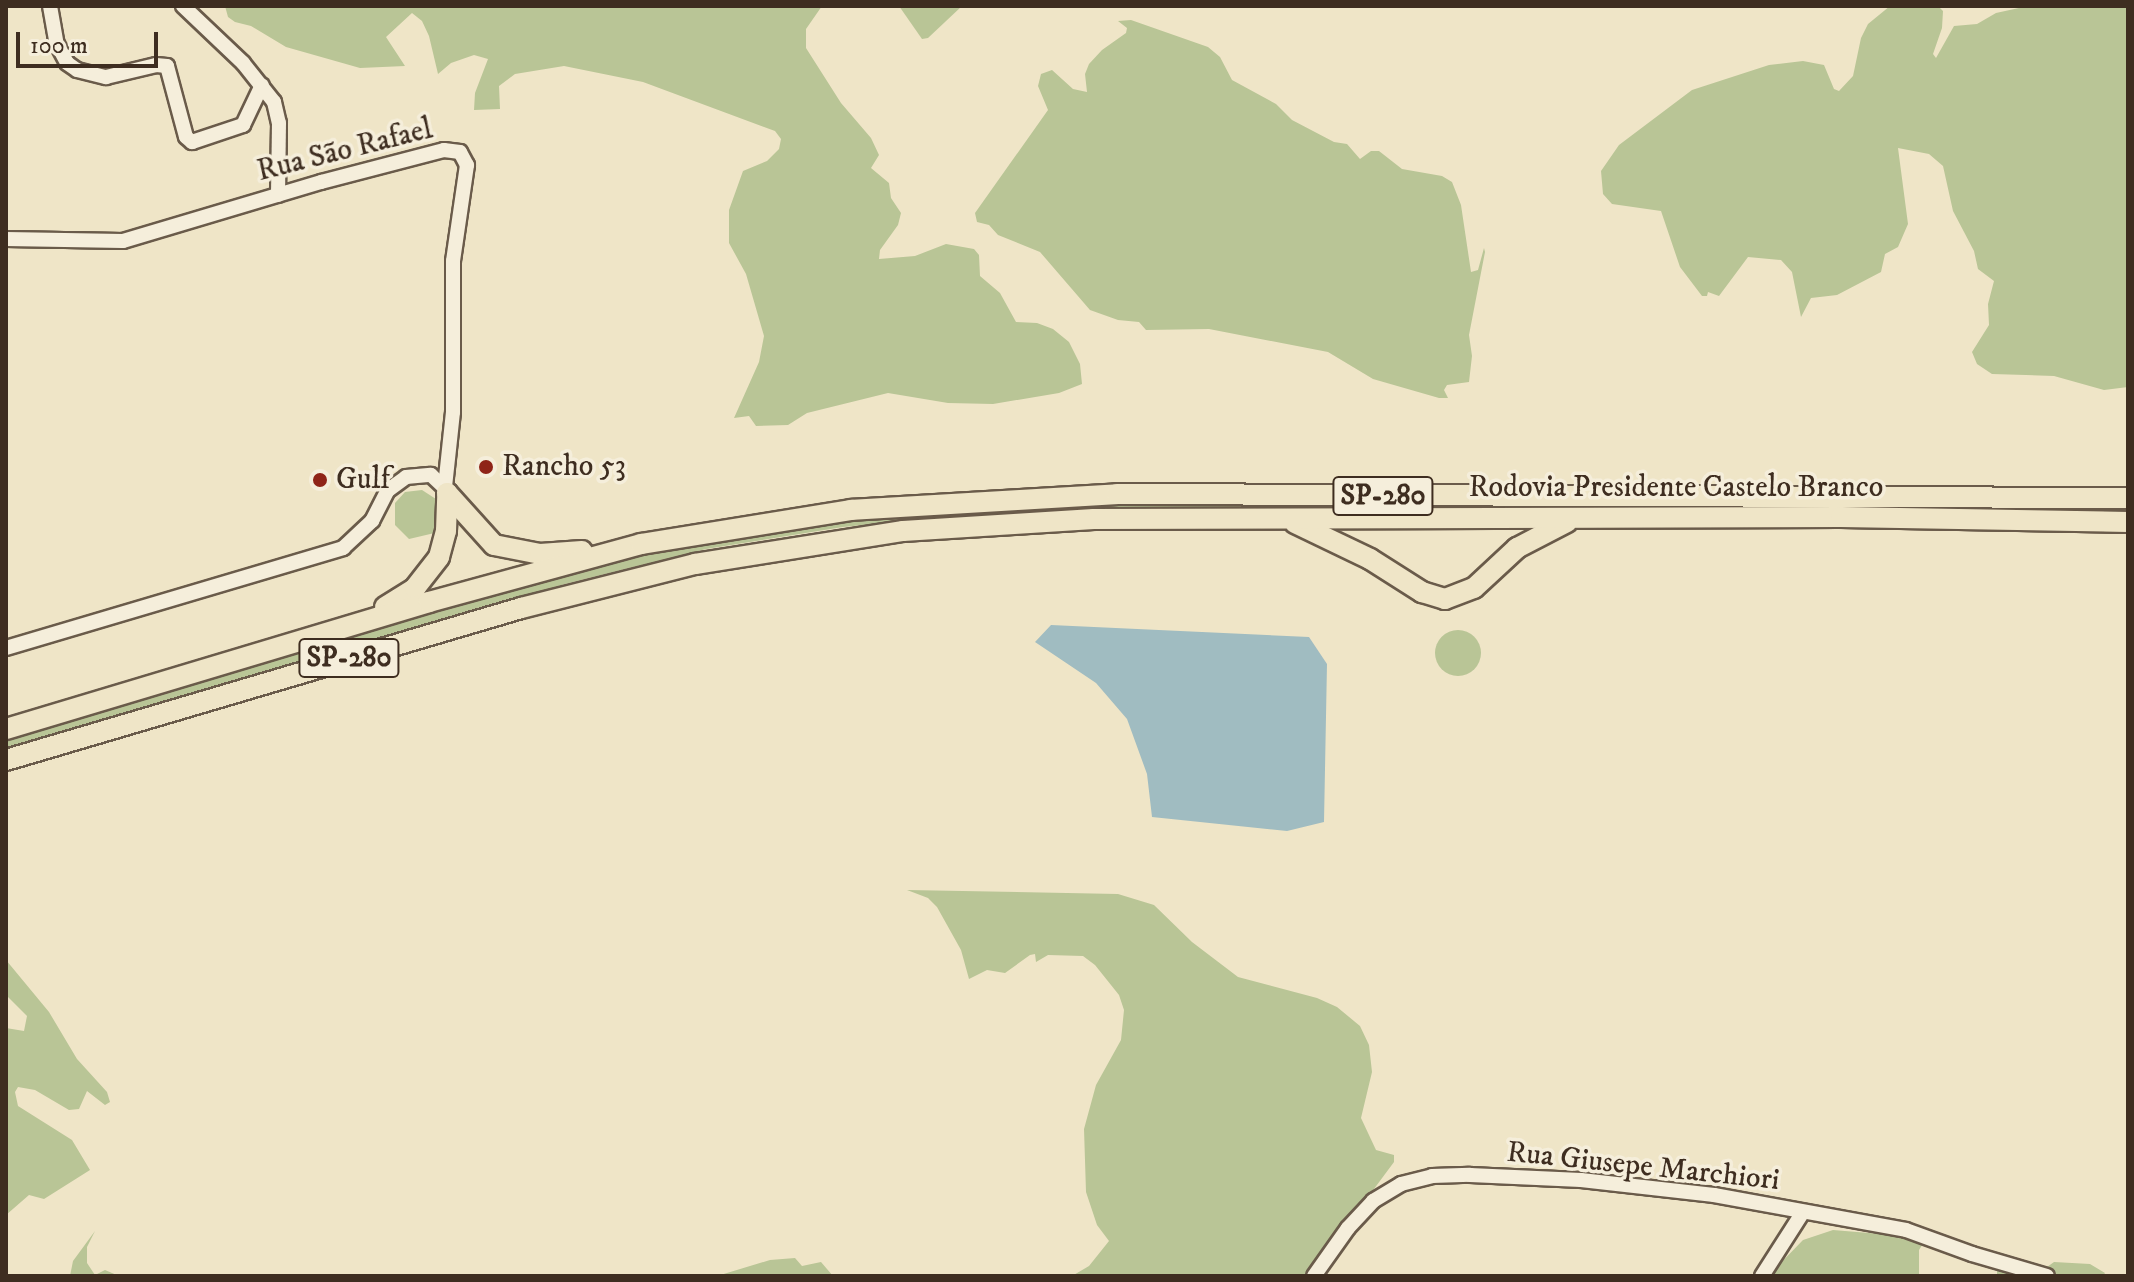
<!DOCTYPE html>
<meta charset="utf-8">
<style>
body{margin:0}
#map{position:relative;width:2134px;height:1282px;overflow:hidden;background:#efe5c7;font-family:"IM FELL DW Pica",serif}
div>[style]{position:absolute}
.green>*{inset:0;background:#b9c596}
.round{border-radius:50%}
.water>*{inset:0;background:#a0bcc1}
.roads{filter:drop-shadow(2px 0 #6a5b4a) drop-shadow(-2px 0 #6a5b4a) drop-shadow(0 2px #6a5b4a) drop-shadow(0 -2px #6a5b4a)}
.minor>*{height:14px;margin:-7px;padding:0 7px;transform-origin:7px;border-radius:7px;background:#f5eedb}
.highway>*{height:20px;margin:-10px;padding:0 10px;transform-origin:10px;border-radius:10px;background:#efe5c7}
.dots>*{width:22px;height:22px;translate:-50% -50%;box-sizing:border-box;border:4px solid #f5eedb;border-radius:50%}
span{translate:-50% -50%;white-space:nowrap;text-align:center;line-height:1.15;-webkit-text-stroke:7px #f5eedb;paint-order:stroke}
.shield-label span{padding:2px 6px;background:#f5eedb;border:2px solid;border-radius:6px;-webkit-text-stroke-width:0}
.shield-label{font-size:28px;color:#3e2d20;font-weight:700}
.street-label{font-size:30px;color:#3e2d20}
.poi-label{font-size:30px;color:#3e2d20}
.left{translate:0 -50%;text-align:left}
.frame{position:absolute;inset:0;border:8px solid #3e2d20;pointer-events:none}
.scale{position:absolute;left:16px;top:32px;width:142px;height:36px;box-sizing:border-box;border:4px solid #3e2d20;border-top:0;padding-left:10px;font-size:24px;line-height:28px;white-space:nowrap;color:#3e2d20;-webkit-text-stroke:6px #f5eedb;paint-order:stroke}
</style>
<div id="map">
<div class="green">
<div style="clip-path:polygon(225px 6px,822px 6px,806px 29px,806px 48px,841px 103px,871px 138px,879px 155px,871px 168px,889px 183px,891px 198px,901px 213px,898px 225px,880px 250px,879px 259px,915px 256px,946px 244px,974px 249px,979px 255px,980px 276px,1000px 293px,1016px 322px,1037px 323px,1053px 329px,1069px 342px,1080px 364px,1082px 384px,1059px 393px,993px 404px,948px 403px,888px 393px,807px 413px,788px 425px,756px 426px,749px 416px,734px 418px,759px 362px,764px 336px,746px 274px,729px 243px,729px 210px,743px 171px,767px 161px,779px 149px,781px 139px,775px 131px,643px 82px,564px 66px,515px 74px,499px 86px,500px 109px,474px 110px,475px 93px,488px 59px,474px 55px,451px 63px,438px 74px,429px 36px,422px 21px,412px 13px,386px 37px,405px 66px,360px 68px,286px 47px,251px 26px,235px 22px,228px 17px)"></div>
<div style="clip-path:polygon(899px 6px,962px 6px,928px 38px,922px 39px)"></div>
<div style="clip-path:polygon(1890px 6px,1938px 6px,1943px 11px,1942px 28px,1933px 54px,1936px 58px,1954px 26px,1977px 24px,1996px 13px,2028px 6px,2128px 6px,2128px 387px,2104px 390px,2054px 376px,1992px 374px,1977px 364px,1972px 352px,1989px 325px,1988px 304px,1994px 281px,1978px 269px,1974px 251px,1953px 211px,1943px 166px,1929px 154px,1898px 148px,1908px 224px,1898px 247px,1885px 254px,1881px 272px,1837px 295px,1811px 298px,1801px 317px,1792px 272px,1781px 260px,1748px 257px,1719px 296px,1708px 292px,1707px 296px,1702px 296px,1680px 267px,1661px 211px,1612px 204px,1603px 194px,1601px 171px,1619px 145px,1692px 90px,1769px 65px,1803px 61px,1824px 65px,1834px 89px,1839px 91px,1853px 76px,1861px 38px,1868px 24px)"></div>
<div style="clip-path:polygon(1131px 20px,1208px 47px,1220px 57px,1232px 80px,1276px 104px,1292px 120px,1334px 142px,1347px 144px,1360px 159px,1371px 151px,1379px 151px,1402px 169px,1442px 176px,1452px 182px,1461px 205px,1471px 272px,1478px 270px,1484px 248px,1485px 252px,1469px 335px,1472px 356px,1469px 382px,1447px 385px,1444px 390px,1448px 398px,1439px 398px,1373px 379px,1328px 352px,1209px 329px,1146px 330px,1139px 322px,1118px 320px,1090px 310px,1040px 252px,998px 235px,989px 225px,977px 222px,975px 213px,1048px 110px,1038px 86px,1041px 74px,1052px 70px,1073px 89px,1087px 92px,1085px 74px,1089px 64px,1102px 50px,1126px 33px,1127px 28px,1118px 21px)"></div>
<div style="clip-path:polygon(422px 490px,439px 501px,443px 531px,409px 539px,395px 525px,395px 503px,405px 492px)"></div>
<div style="clip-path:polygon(1116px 504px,2128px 504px,2128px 511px,1116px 509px,972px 514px,843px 527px,706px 549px,565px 584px,6px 750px,6px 737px,562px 571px,776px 529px,908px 513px)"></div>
<div class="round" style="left:1435px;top:630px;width:46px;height:46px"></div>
<div style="clip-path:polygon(907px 890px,1118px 894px,1154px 905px,1192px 942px,1238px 977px,1317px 998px,1337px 1007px,1360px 1026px,1369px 1045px,1372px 1072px,1361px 1118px,1376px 1150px,1394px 1155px,1394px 1162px,1339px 1236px,1322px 1250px,1308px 1276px,1072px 1276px,1089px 1266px,1109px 1241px,1097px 1225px,1086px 1192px,1084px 1129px,1096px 1085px,1121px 1040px,1124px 1010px,1119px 995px,1095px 965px,1083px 956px,1048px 955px,1036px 962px,1035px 954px,1030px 955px,1005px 973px,987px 970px,969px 979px,961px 950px,937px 907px,928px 898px)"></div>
<div style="clip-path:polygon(6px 960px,49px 1012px,77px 1059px,107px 1092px,110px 1102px,105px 1105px,87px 1091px,79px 1109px,69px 1110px,35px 1090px,18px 1087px,15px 1092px,18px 1106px,72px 1140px,90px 1170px,44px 1199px,29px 1195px,6px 1215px,6px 1028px,24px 1031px,27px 1016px,6px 995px)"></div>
<div style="clip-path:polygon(1833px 1230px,1893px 1235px,1924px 1242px,1919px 1250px,1919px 1276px,1768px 1276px,1803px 1240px)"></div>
<div style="clip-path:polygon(95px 1231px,87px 1247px,87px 1263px,95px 1275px,105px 1270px,119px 1276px,70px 1276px,73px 1261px)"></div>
<div style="clip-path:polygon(795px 1258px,802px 1266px,821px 1262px,833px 1276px,717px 1276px,770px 1260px)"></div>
<div style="clip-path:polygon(2054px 1262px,2090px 1264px,2105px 1273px,2103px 1276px,1997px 1276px,1997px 1269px,2036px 1275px)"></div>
</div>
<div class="water">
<div style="clip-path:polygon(1051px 625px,1309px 637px,1327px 664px,1324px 822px,1287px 831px,1152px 817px,1147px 774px,1127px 719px,1096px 683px,1035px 642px)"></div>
</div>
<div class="roads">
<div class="minor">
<div style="left:50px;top:6px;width:39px;rotate:80deg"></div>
<div style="left:57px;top:44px;width:21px;rotate:62deg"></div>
<div style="left:67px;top:63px;width:12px;rotate:35deg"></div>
<div style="left:77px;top:70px;width:30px;rotate:14deg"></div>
<div style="left:106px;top:77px;width:51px;rotate:-13.5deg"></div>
<div style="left:156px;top:65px;width:11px;rotate:5deg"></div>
<div style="left:167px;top:66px;width:73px;rotate:75deg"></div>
<div style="left:186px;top:137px;width:8px;rotate:40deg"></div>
<div style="left:192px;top:142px;width:54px;rotate:-18.4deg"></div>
<div style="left:243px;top:125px;width:44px;rotate:-64.6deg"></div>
<div style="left:183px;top:6px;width:83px;rotate:43.5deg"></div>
<div style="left:243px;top:63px;width:50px;rotate:51.5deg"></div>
<div style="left:274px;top:102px;width:22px;rotate:77deg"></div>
<div style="left:279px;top:123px;width:72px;rotate:90.8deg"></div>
<div style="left:6px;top:239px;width:117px;rotate:1deg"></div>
<div style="left:123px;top:241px;width:207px;rotate:-16.6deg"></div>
<div style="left:321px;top:182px;width:127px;rotate:-14.6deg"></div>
<div style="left:444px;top:150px;width:16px;rotate:7deg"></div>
<div style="left:460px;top:152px;width:15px;rotate:62deg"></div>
<div style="left:467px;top:165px;width:97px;rotate:98.3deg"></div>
<div style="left:453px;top:261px;width:151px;rotate:90deg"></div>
<div style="left:453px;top:412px;width:75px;rotate:96.1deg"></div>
<div style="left:6px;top:648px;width:352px;rotate:-16.5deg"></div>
<div style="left:343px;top:548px;width:40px;rotate:-43deg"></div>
<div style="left:372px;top:521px;width:34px;rotate:-63deg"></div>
<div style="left:387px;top:491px;width:24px;rotate:-36deg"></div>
<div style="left:406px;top:477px;width:25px;rotate:-5deg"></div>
<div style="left:431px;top:475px;width:21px;rotate:43deg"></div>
<div style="left:1314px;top:1276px;width:59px;rotate:-54.7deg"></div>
<div style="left:1348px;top:1228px;width:37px;rotate:-47deg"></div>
<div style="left:1373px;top:1201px;width:33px;rotate:-31deg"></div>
<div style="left:1401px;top:1184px;width:32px;rotate:-14deg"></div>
<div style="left:1432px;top:1176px;width:38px;rotate:-2deg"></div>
<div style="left:1470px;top:1175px;width:111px;rotate:2.6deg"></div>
<div style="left:1581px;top:1180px;width:134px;rotate:6.4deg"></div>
<div style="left:1714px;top:1195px;width:195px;rotate:10.3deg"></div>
<div style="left:1906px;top:1230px;width:70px;rotate:20deg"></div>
<div style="left:1972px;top:1254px;width:78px;rotate:16.3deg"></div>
<div style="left:1762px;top:1276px;width:76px;rotate:-57.4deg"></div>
</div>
<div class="highway">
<div style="left:447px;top:493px;width:70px;rotate:47.9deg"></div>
<div style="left:494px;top:545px;width:47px;rotate:11.1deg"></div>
<div style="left:540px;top:554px;width:42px;rotate:-4.1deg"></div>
<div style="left:1295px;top:523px;width:83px;rotate:25.6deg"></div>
<div style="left:1370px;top:559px;width:62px;rotate:32.4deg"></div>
<div style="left:1422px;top:592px;width:24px;rotate:17deg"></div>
<div style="left:1445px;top:599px;width:31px;rotate:-21deg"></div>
<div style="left:1474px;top:588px;width:59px;rotate:-42.9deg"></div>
<div style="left:1517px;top:548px;width:56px;rotate:-27.5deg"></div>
<div style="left:385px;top:607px;width:36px;rotate:-32deg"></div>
<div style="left:415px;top:588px;width:39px;rotate:-52deg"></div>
<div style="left:439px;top:557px;width:27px;rotate:-75deg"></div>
<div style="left:446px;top:531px;width:38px;rotate:-88deg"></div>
<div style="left:6px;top:729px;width:442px;rotate:-16.7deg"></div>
<div style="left:429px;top:602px;width:220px;rotate:-15.3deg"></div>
<div style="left:641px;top:544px;width:213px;rotate:-9.2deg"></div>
<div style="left:851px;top:510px;width:266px;rotate:-3.4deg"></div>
<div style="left:1117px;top:494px;width:1011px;rotate:0.23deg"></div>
<div style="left:6px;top:760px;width:537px;rotate:-16.44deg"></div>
<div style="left:521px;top:608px;width:179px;rotate:-14.2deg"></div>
<div style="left:695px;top:564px;width:211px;rotate:-9deg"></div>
<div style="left:903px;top:531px;width:191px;rotate:-3.6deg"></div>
<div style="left:1094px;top:519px;width:747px;rotate:-0.15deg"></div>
<div style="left:1841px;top:517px;width:287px;rotate:1deg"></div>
</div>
</div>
<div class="dots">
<div style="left:486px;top:467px;background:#8f2418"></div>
<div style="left:320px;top:480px;background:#8f2418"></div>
</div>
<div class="shield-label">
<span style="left:1383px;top:496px">SP-280</span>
<span style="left:349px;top:658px">SP-280</span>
</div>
<div class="street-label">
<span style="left:345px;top:151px;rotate:-14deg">Rua São Rafael</span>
<span style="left:1676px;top:488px">Rodovia Presidente Castelo Branco</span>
<span style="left:1643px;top:1167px;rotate:6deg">Rua Giusepe Marchiori</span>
</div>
<div class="poi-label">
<span class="left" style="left:502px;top:467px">Rancho 53</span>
<span class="left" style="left:336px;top:480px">Gulf</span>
</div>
<div class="frame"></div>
<div class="scale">100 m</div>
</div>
